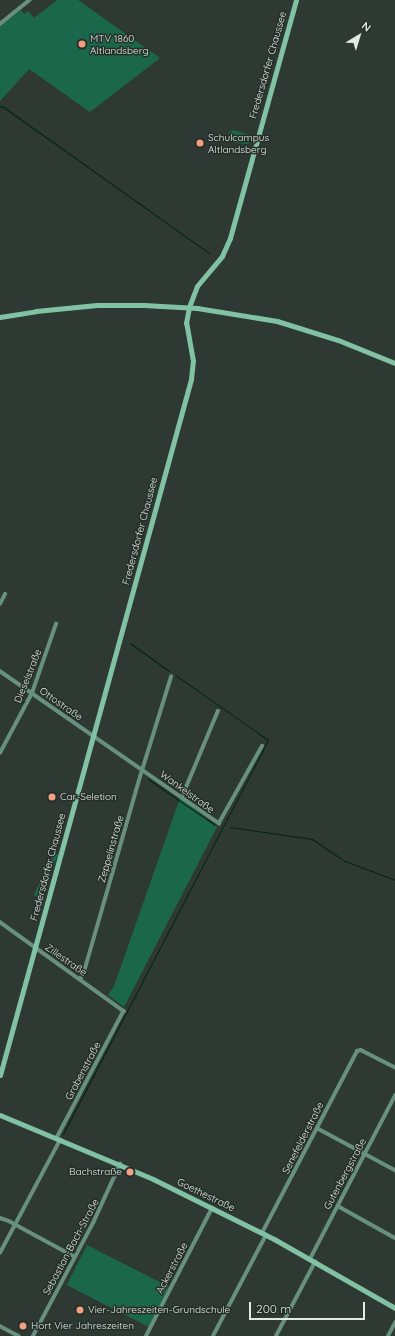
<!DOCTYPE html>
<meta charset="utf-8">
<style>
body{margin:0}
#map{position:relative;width:395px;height:1336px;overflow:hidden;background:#2f3934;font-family:Quicksand,sans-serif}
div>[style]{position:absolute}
.green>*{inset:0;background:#1a674c;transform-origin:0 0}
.stream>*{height:1px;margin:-0.5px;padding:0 0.5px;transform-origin:0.5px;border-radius:0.5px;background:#012317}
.street>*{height:3.5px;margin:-1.75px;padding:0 1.75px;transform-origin:1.75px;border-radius:1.75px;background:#68907e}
.secondary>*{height:5px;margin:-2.5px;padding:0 2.5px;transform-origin:2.5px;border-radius:2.5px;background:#81c2a5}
.dots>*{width:11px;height:11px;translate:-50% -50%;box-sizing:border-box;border:2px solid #252f2a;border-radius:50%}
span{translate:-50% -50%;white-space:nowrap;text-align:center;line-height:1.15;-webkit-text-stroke:3px #252f2a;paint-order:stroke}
.poi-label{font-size:10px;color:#e2e9e6}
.left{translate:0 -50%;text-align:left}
.right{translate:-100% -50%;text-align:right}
.street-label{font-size:10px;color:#e2e9e6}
.north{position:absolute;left:339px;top:16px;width:40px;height:40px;-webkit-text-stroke:3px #252f2a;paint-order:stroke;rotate:38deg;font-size:11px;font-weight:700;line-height:16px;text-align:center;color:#e2e9e6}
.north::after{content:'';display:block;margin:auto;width:14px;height:18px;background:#e2e9e6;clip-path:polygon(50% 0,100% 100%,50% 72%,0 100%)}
.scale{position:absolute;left:249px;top:1302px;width:116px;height:18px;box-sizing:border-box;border:2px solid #e2e9e6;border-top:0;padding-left:5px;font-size:12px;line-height:14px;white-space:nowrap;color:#e2e9e6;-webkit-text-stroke:3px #252f2a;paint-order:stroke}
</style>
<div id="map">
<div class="green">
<div style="clip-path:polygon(57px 0,78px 0,160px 58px,90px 112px,29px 69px,0 101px,0 26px,21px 10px,24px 14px,28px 11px,34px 18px)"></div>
<div style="clip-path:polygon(233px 130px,253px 136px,252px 140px,248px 144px,236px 143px,228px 133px)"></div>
<div style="clip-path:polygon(180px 798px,217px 827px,124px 1007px,108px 995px,114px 986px)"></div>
<div style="left:55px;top:853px;width:4px;height:47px;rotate:27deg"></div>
<div style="left:87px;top:1245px;width:92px;height:45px;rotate:27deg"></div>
</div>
<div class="stream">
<div style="left:0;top:107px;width:2px;rotate:-27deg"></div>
<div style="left:2px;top:106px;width:254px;rotate:35.4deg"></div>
<div style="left:130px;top:643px;width:48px;rotate:35.7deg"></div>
<div style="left:148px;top:779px;width:81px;rotate:34.5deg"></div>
<div style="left:230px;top:827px;width:83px;rotate:8.3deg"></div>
<div style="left:312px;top:839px;width:40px;rotate:34deg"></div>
<div style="left:345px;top:861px;width:53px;rotate:20.8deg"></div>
<div style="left:63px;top:1134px;width:444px;rotate:-62.5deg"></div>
<div style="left:268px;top:740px;width:113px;rotate:-145deg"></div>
</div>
<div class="street">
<div style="left:0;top:24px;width:38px;rotate:-39deg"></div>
<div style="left:0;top:604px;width:11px;rotate:-63deg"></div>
<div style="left:0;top:671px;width:267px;rotate:34.8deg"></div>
<div style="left:219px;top:823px;width:88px;rotate:-60.8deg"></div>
<div style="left:0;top:753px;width:68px;rotate:-61.9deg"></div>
<div style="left:32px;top:693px;width:73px;rotate:-70.8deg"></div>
<div style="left:182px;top:797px;width:93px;rotate:-67.3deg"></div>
<div style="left:0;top:922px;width:153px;rotate:35.7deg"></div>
<div style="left:124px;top:1011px;width:144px;rotate:117.8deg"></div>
<div style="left:80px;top:979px;width:8px;rotate:-60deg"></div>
<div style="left:84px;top:972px;width:203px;rotate:-74deg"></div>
<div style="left:140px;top:777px;width:105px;rotate:-72.8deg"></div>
<div style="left:317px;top:1128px;width:89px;rotate:28.3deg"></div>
<div style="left:338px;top:1206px;width:65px;rotate:29.3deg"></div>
<div style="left:0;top:1218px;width:9px;rotate:18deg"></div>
<div style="left:9px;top:1221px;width:75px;rotate:28.6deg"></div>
<div style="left:262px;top:1233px;width:205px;rotate:-62.4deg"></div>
<div style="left:357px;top:1051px;width:4px;rotate:-14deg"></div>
<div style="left:361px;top:1050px;width:38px;rotate:27deg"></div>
<div style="left:0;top:1253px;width:128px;rotate:-62deg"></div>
<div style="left:310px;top:1259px;width:184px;rotate:-62.5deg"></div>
<div style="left:0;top:1326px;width:21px;rotate:28deg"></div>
<div style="left:33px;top:1336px;width:128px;rotate:-62deg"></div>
<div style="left:93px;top:1223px;width:65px;rotate:-65.4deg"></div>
<div style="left:146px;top:1336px;width:144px;rotate:-62.7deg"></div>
<div style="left:213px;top:1336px;width:114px;rotate:-62.3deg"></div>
<div style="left:276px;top:1336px;width:84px;rotate:-62.2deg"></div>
<div style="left:388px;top:1336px;width:15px;rotate:-62deg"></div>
</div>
<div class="secondary">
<div style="left:0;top:317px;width:36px;rotate:-9deg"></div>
<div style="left:36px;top:311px;width:61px;rotate:-5.6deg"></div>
<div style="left:97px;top:305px;width:47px"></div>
<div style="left:144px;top:305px;width:53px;rotate:3.2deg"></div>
<div style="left:197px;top:308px;width:81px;rotate:9.2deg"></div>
<div style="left:277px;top:321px;width:64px;rotate:17.3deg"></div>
<div style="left:338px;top:340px;width:61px;rotate:22deg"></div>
<div style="left:0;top:1075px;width:722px;rotate:-74.65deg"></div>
<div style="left:191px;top:379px;width:18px;rotate:-84deg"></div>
<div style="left:193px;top:361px;width:39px;rotate:-100deg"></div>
<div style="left:186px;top:323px;width:16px;rotate:-79deg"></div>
<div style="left:189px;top:307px;width:22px;rotate:-69deg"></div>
<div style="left:197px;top:286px;width:39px;rotate:-50deg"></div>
<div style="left:222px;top:256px;width:20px;rotate:-66deg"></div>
<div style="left:230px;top:238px;width:247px;rotate:-74.5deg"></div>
<div style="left:0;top:1115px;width:166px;rotate:22.7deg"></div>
<div style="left:153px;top:1179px;width:135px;rotate:26.4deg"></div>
<div style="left:274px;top:1239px;width:139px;rotate:29.7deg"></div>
</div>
<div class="dots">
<div style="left:82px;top:44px;background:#f3a082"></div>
<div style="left:200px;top:143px;background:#f3a082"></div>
<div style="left:52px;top:797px;background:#f3a082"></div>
<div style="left:130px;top:1172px;background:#f3a082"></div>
<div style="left:80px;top:1310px;background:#f3a082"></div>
<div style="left:23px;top:1326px;background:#f3a082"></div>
</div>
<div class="poi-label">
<span class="left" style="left:90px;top:44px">MTV 1860<br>Altlandsberg</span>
<span class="left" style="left:208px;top:143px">Schulcampus<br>Altlandsberg</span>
<span class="left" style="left:60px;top:797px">Car-Seletion</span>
<span class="right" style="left:122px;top:1172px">Bachstraße</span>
<span class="left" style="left:88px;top:1310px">Vier-Jahreszeiten-Grundschule</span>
<span class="left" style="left:31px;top:1326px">Hort Vier Jahreszeiten</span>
</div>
<div class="street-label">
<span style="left:268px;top:65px;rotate:-74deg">Fredersdorfer Chaussee</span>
<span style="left:140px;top:531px;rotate:-75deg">Fredersdorfer Chaussee</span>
<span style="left:28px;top:676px;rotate:-68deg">Dieselstraße</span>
<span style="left:61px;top:704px;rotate:35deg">Ottostraße</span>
<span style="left:187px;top:792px;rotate:36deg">Wankelstraße</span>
<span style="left:111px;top:849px;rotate:-74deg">Zeppelinstraße</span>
<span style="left:48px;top:867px;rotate:-75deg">Fredersdorfer Chaussee</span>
<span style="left:66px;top:960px;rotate:35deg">Zillestraße</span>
<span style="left:83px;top:1071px;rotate:-62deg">Grabenstraße</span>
<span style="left:303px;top:1138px;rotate:-63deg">Senefelderstraße</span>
<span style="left:345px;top:1174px;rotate:-62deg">Gutenbergstraße</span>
<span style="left:206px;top:1195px;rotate:26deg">Goethestraße</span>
<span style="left:71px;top:1247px;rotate:-62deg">Sebastian-Bach-Straße</span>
<span style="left:172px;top:1268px;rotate:-62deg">Ackerstraße</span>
</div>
<div class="north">N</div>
<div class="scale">200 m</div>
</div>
